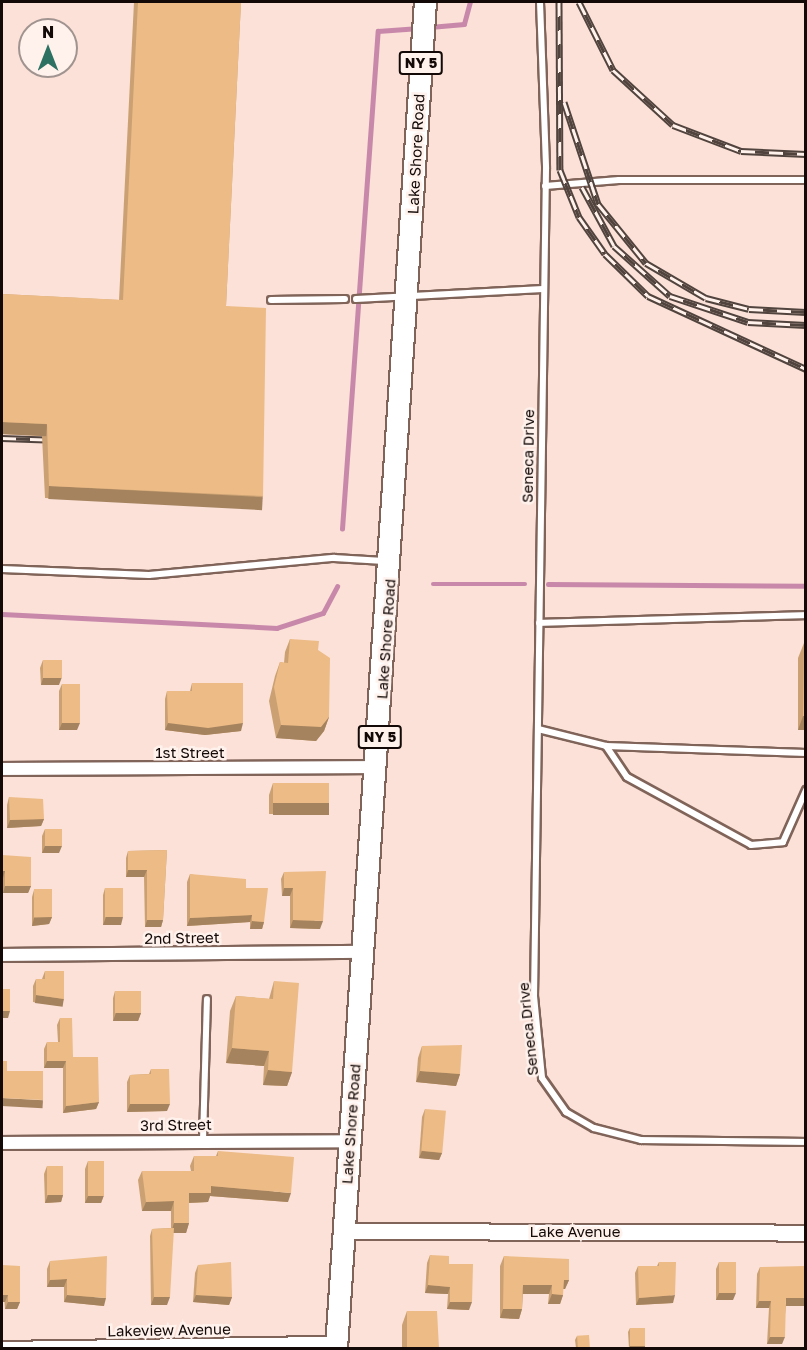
<!DOCTYPE html>
<style>
body{margin:0}
#map{position:relative;width:807px;height:1350px;overflow:hidden;background:#fbe1d7;font-family:"Golos Text",sans-serif}
div>[style]{position:absolute}
.stream>*{height:4.5px;margin:-2.25px;padding:0 2.25px;transform-origin:2.25px;border-radius:2.25px;background:#c888aa}
.roads{filter:drop-shadow(2px 0 #80645a) drop-shadow(-2px 0 #80645a) drop-shadow(0 2px #80645a) drop-shadow(0 -2px #80645a)}
.service>*{height:6px;margin:-3px;padding:0 3px;transform-origin:3px;border-radius:3px;background:#fff}
.minor>*{height:12px;margin:-6px;padding:0 6px;transform-origin:6px;border-radius:6px;background:#fff}
.tertiary>*{height:15px;margin:-7.5px;padding:0 7.5px;transform-origin:7.5px;border-radius:7.5px;background:#fff}
.trunk>*{height:21px;margin:-10.5px;padding:0 10.5px;transform-origin:10.5px;border-radius:10.5px;background:#fff}
.rail>*{height:7px;margin-top:-3.5px;transform-origin:0;background:repeating-linear-gradient(90deg,#fff1ec 0 14px,#51433e 0 28px);box-sizing:border-box;border-block:2px solid #51433e}
.wall>*{inset:0;background:#cba173}
.shaded-wall>*{inset:0;background:#a5835e;transform-origin:0 0}
.building>*{inset:0;background:#ecbb86;transform-origin:0 0}
span{translate:-50% -50%;white-space:nowrap;text-align:center;line-height:1.15;-webkit-text-stroke:5px #fff1ec;paint-order:stroke}
.shield-label span{padding:2px 4px;background:#fff1ec;border:2px solid;border-radius:4px;-webkit-text-stroke-width:0}
.shield-label{font-size:14px;color:#130906;font-weight:700}
.street-label{font-size:15px;color:#130906}
.frame{position:absolute;inset:0;border:3px solid #130906;pointer-events:none}
.north{position:absolute;left:18px;top:18px;width:60px;height:60px;box-sizing:border-box;background:#fff1ec;border:2px solid #a19490;border-radius:50%;rotate:0deg;font-size:16px;font-weight:700;line-height:24px;text-align:center;color:#130906}
.north::after{content:'';display:block;margin:auto;width:21px;height:27px;background:#2d7163;clip-path:polygon(50% 0,100% 100%,50% 72%,0 100%)}
</style>
<div id="map">
<div class="stream">
<div style="left:430px;top:27px;width:34px;rotate:-5deg"></div>
<div style="left:464px;top:24px;width:23px;rotate:-75deg"></div>
<div style="left:342px;top:529px;width:499px;rotate:-85.9deg"></div>
<div style="left:378px;top:31px;width:41px;rotate:-4.2deg"></div>
<div style="left:433px;top:584px;width:92px"></div>
<div style="left:548px;top:584px;width:258px;rotate:0.4deg"></div>
<div style="left:2px;top:614px;width:275px;rotate:2.9deg"></div>
<div style="left:277px;top:628px;width:48px;rotate:-18.1deg"></div>
<div style="left:323px;top:613px;width:30px;rotate:-62deg"></div>
</div>
<div class="roads">
<div class="service">
<div style="left:540px;top:2px;width:167px;rotate:87.9deg"></div>
<div style="left:546px;top:169px;width:827px;rotate:90.83deg"></div>
<div style="left:534px;top:996px;width:82px;rotate:84.4deg"></div>
<div style="left:542px;top:1078px;width:42px;rotate:54.8deg"></div>
<div style="left:566px;top:1112px;width:32px;rotate:30deg"></div>
<div style="left:594px;top:1128px;width:49px;rotate:14.3deg"></div>
<div style="left:641px;top:1140px;width:165px;rotate:0.7deg"></div>
<div style="left:545px;top:186px;width:74px;rotate:-4.6deg"></div>
<div style="left:619px;top:180px;width:187px"></div>
<div style="left:356px;top:299px;width:187px;rotate:-3.1deg"></div>
<div style="left:271px;top:300px;width:74px;rotate:-0.8deg"></div>
<div style="left:2px;top:569px;width:147px;rotate:2.3deg"></div>
<div style="left:149px;top:575px;width:186px;rotate:-5.3deg"></div>
<div style="left:334px;top:558px;width:50px;rotate:3.4deg"></div>
<div style="left:539px;top:623px;width:267px;rotate:-1.7deg"></div>
<div style="left:538px;top:729px;width:70px;rotate:14deg"></div>
<div style="left:606px;top:746px;width:200px;rotate:2deg"></div>
<div style="left:606px;top:746px;width:37px;rotate:56deg"></div>
<div style="left:627px;top:777px;width:141px;rotate:28.7deg"></div>
<div style="left:751px;top:845px;width:32px;rotate:-5deg"></div>
<div style="left:783px;top:842px;width:57px;rotate:-66.1deg"></div>
<div style="left:203px;top:1140px;width:141px;rotate:-88.4deg"></div>
</div>
<div class="minor">
<div style="left:2px;top:769px;width:376px;rotate:-0.3deg"></div>
<div style="left:2px;top:955px;width:361px;rotate:-0.5deg"></div>
<div style="left:2px;top:1143px;width:348px;rotate:-0.3deg"></div>
<div style="left:2px;top:1348px;width:334px;rotate:-0.9deg"></div>
</div>
<div class="tertiary">
<div style="left:344px;top:1231px;width:462px;rotate:0.2deg"></div>
</div>
<div class="trunk">
<div style="left:336px;top:1348px;width:1349px;rotate:-86.22deg"></div>
</div>
</div>
<div class="rail">
<div style="left:559px;top:2px;width:168px;rotate:89.7deg"></div>
<div style="left:560px;top:170px;width:51px;rotate:68deg"></div>
<div style="left:579px;top:217px;width:45px;rotate:54.9deg"></div>
<div style="left:605px;top:254px;width:60px;rotate:44.3deg"></div>
<div style="left:648px;top:296px;width:174px;rotate:24.8deg"></div>
<div style="left:579px;top:2px;width:76px;rotate:63.4deg"></div>
<div style="left:613px;top:70px;width:81px;rotate:42.5deg"></div>
<div style="left:673px;top:125px;width:73px;rotate:20.9deg"></div>
<div style="left:741px;top:151px;width:65px;rotate:2.6deg"></div>
<div style="left:564px;top:102px;width:108px;rotate:71.6deg"></div>
<div style="left:598px;top:204px;width:76px;rotate:50.9deg"></div>
<div style="left:646px;top:263px;width:69px;rotate:30.3deg"></div>
<div style="left:706px;top:298px;width:44px;rotate:14.3deg"></div>
<div style="left:749px;top:309px;width:57px;rotate:3deg"></div>
<div style="left:582px;top:187px;width:67px;rotate:61.5deg"></div>
<div style="left:614px;top:246px;width:75px;rotate:41.8deg"></div>
<div style="left:670px;top:296px;width:82px;rotate:18.4deg"></div>
<div style="left:748px;top:322px;width:58px;rotate:3deg"></div>
<div style="left:2px;top:438px;width:58px;rotate:2deg"></div>
</div>
<div class="wall">
<div style="clip-path:polygon(134px 2px,241px 2px,226px 306px,263px 496px,259px 508px,45px 498px,42px 436px,2px 434px,2px 294px,119px 300px)"></div>
<div style="clip-path:polygon(290px 639px,318px 650px,329px 717px,324px 731px,316px 741px,276px 738px,269px 701px,275px 676px,280px 662px,284px 663px,285px 652px)"></div>
<div style="clip-path:polygon(804px 643px,806px 730px,798px 730px,798px 658px)"></div>
<div style="clip-path:polygon(43px 660px,59px 685px,41px 685px,40px 668px)"></div>
<div style="clip-path:polygon(192px 683px,241px 731px,205px 735px,165px 730px,165px 699px,167px 691px,190px 691px)"></div>
<div style="clip-path:polygon(62px 684px,77px 730px,59px 730px,59px 691px)"></div>
<div style="clip-path:polygon(273px 783px,329px 803px,325px 814px,269px 814px,269px 795px)"></div>
<div style="clip-path:polygon(9px 797px,44px 819px,41px 826px,7px 828px,7px 805px)"></div>
<div style="clip-path:polygon(45px 829px,59px 853px,42px 853px,42px 836px)"></div>
<div style="clip-path:polygon(167px 850px,163px 920px,161px 927px,145px 927px,144px 877px,126px 877px,126px 858px,128px 851px)"></div>
<div style="clip-path:polygon(2px 855px,31px 886px,28px 893px,3px 893px)"></div>
<div style="clip-path:polygon(284px 872px,320px 929px,290px 928px,290px 896px,282px 896px,281px 879px)"></div>
<div style="clip-path:polygon(190px 874px,246px 888px,264px 922px,262px 929px,250px 929px,250px 922px,187px 926px,187px 882px)"></div>
<div style="clip-path:polygon(105px 888px,121px 925px,103px 925px,103px 895px)"></div>
<div style="clip-path:polygon(34px 890px,52px 917px,49px 924px,32px 926px,32px 897px)"></div>
<div style="clip-path:polygon(45px 971px,64px 999px,61px 1006px,33px 1002px,33px 986px,36px 979px,42px 979px)"></div>
<div style="clip-path:polygon(274px 981px,292px 1072px,287px 1086px,263px 1085px,264px 1066px,226px 1063px,230px 1011px,236px 996px,269px 999px)"></div>
<div style="clip-path:polygon(115px 991px,141px 1013px,138px 1021px,113px 1021px,113px 998px)"></div>
<div style="clip-path:polygon(60px 1018px,73px 1057px,99px 1102px,96px 1109px,63px 1113px,63px 1068px,44px 1068px,44px 1049px,47px 1042px,58px 1042px,57px 1025px)"></div>
<div style="clip-path:polygon(422px 1046px,460px 1074px,456px 1086px,416px 1082px,418px 1058px)"></div>
<div style="clip-path:polygon(151px 1069px,167px 1111px,127px 1112px,127px 1082px,130px 1075px,149px 1074px)"></div>
<div style="clip-path:polygon(425px 1109px,442px 1153px,439px 1160px,419px 1158px,422px 1117px)"></div>
<div style="clip-path:polygon(218px 1151px,288px 1202px,210px 1196px,208px 1202px,189px 1203px,189px 1223px,186px 1233px,173px 1233px,167px 1305px,151px 1305px,150px 1236px,152px 1229px,171px 1228px,171px 1211px,142px 1211px,138px 1180px,142px 1171px,191px 1171px,190px 1166px,194px 1156px,216px 1156px)"></div>
<div style="clip-path:polygon(88px 1161px,104px 1195px,101px 1203px,85px 1203px,85px 1169px)"></div>
<div style="clip-path:polygon(47px 1166px,63px 1195px,61px 1202px,45px 1203px,44px 1174px)"></div>
<div style="clip-path:polygon(430px 1255px,449px 1264px,469px 1310px,447px 1309px,448px 1294px,425px 1293px,427px 1263px)"></div>
<div style="clip-path:polygon(504px 1256px,569px 1280px,565px 1289px,563px 1289px,563px 1295px,560px 1304px,548px 1304px,549px 1294px,523px 1294px,522px 1309px,519px 1319px,500px 1318px,500px 1266px)"></div>
<div style="clip-path:polygon(50px 1261px,104px 1306px,64px 1302px,64px 1287px,47px 1287px,47px 1269px)"></div>
<div style="clip-path:polygon(659px 1262px,673px 1303px,636px 1305px,635px 1273px,638px 1266px,657px 1266px)"></div>
<div style="clip-path:polygon(719px 1262px,733px 1300px,716px 1300px,716px 1269px)"></div>
<div style="clip-path:polygon(2px 1265px,20px 1302px,17px 1309px,5px 1309px)"></div>
<div style="clip-path:polygon(198px 1265px,232px 1297px,229px 1305px,193px 1302px,195px 1273px)"></div>
<div style="clip-path:polygon(760px 1267px,786px 1305px,782px 1344px,767px 1344px,769px 1308px,756px 1308px,757px 1274px)"></div>
<div style="clip-path:polygon(407px 1311px,439px 1348px,402px 1348px,402px 1325px)"></div>
<div style="clip-path:polygon(630px 1328px,645px 1346px,644px 1348px,629px 1348px,628px 1332px)"></div>
<div style="clip-path:polygon(577px 1336px,590px 1348px,576px 1348px,575px 1340px)"></div>
</div>
<div class="shaded-wall">
<div style="left:2px;top:422px;width:45px;height:12px;rotate:3deg"></div>
<div style="left:49px;top:486px;width:214px;height:13px;rotate:3deg"></div>
<div style="clip-path:polygon(62px 677px,59px 685px,41px 685px,43px 678px)"></div>
<div style="clip-path:polygon(803px 716px,806px 716px,806px 730px,798px 730px)"></div>
<div style="clip-path:polygon(329px 717px,324px 731px,316px 741px,276px 738px,281px 725px)"></div>
<div style="clip-path:polygon(62px 723px,80px 723px,77px 730px,59px 730px)"></div>
<div style="clip-path:polygon(168px 723px,243px 723px,241px 731px,205px 735px,165px 730px)"></div>
<div style="left:273px;top:803px;width:56px;height:12px"></div>
<div style="clip-path:polygon(44px 819px,41px 826px,7px 828px,10px 820px)"></div>
<div style="clip-path:polygon(45px 846px,62px 846px,59px 853px,42px 853px)"></div>
<div style="clip-path:polygon(128px 870px,147px 870px,144px 877px,126px 877px)"></div>
<div style="clip-path:polygon(2px 871px,5px 871px,3px 878px,2px 878px)"></div>
<div style="clip-path:polygon(5px 886px,31px 886px,28px 893px,3px 893px)"></div>
<div style="clip-path:polygon(284px 888px,293px 888px,290px 896px,282px 896px)"></div>
<div style="clip-path:polygon(252px 915px,250px 922px,187px 926px,190px 918px)"></div>
<div style="clip-path:polygon(52px 917px,49px 924px,32px 926px,34px 918px)"></div>
<div style="clip-path:polygon(106px 917px,123px 917px,121px 925px,103px 925px)"></div>
<div style="clip-path:polygon(147px 920px,163px 920px,161px 927px,145px 927px)"></div>
<div style="clip-path:polygon(293px 920px,323px 921px,320px 929px,290px 928px)"></div>
<div style="clip-path:polygon(252px 921px,264px 922px,262px 929px,250px 929px)"></div>
<div style="left:36px;top:995px;width:28px;height:8px;rotate:8deg"></div>
<div style="clip-path:polygon(2px 1011px,10px 1011px,8px 1018px,2px 1018px)"></div>
<div style="clip-path:polygon(116px 1013px,141px 1013px,138px 1021px,113px 1021px)"></div>
<div style="clip-path:polygon(232px 1048px,269px 1051px,264px 1066px,226px 1063px)"></div>
<div style="clip-path:polygon(47px 1061px,66px 1061px,63px 1068px,44px 1068px)"></div>
<div style="clip-path:polygon(268px 1070px,292px 1072px,287px 1086px,263px 1085px)"></div>
<div style="clip-path:polygon(420px 1071px,460px 1074px,456px 1086px,416px 1082px)"></div>
<div style="left:2px;top:1098px;width:41px;height:8px;rotate:3deg"></div>
<div style="clip-path:polygon(99px 1102px,96px 1109px,63px 1113px,66px 1106px)"></div>
<div style="clip-path:polygon(130px 1104px,170px 1104px,167px 1111px,127px 1112px)"></div>
<div style="clip-path:polygon(422px 1151px,442px 1153px,439px 1160px,419px 1158px)"></div>
<div style="clip-path:polygon(211px 1186px,291px 1193px,288px 1202px,210px 1196px,208px 1202px,186px 1203px,189px 1193px)"></div>
<div style="clip-path:polygon(48px 1195px,63px 1195px,61px 1202px,45px 1203px)"></div>
<div style="clip-path:polygon(104px 1195px,101px 1203px,85px 1203px,88px 1196px)"></div>
<div style="clip-path:polygon(174px 1201px,171px 1211px,142px 1211px,146px 1202px)"></div>
<div style="clip-path:polygon(174px 1223px,189px 1223px,186px 1233px,171px 1233px)"></div>
<div style="clip-path:polygon(67px 1279px,64px 1287px,47px 1287px,50px 1280px)"></div>
<div style="clip-path:polygon(564px 1280px,569px 1280px,565px 1289px,560px 1289px)"></div>
<div style="clip-path:polygon(428px 1285px,450px 1287px,448px 1294px,425px 1293px)"></div>
<div style="clip-path:polygon(523px 1285px,552px 1285px,549px 1294px,519px 1294px)"></div>
<div style="clip-path:polygon(719px 1293px,736px 1293px,733px 1300px,716px 1300px)"></div>
<div style="clip-path:polygon(552px 1294px,563px 1295px,560px 1304px,548px 1304px)"></div>
<div style="clip-path:polygon(2px 1295px,8px 1295px,5px 1302px,2px 1302px)"></div>
<div style="clip-path:polygon(67px 1295px,106px 1298px,104px 1306px,64px 1302px)"></div>
<div style="clip-path:polygon(196px 1295px,232px 1297px,229px 1305px,193px 1302px)"></div>
<div style="clip-path:polygon(675px 1295px,673px 1303px,636px 1305px,639px 1298px)"></div>
<div style="clip-path:polygon(154px 1297px,170px 1297px,167px 1305px,151px 1305px)"></div>
<div style="left:786px;top:1298px;width:20px;height:8px"></div>
<div style="clip-path:polygon(759px 1301px,771px 1301px,769px 1308px,756px 1308px)"></div>
<div style="clip-path:polygon(8px 1302px,20px 1302px,17px 1309px,5px 1309px)"></div>
<div style="clip-path:polygon(450px 1302px,472px 1302px,469px 1310px,447px 1309px)"></div>
<div style="clip-path:polygon(503px 1309px,522px 1309px,519px 1319px,500px 1318px)"></div>
<div style="clip-path:polygon(770px 1337px,785px 1337px,782px 1344px,767px 1344px)"></div>
<div style="left:630px;top:1346px;width:15px;height:2px"></div>
</div>
<div class="building">
<div style="clip-path:polygon(138px 2px,241px 2px,226px 306px,266px 308px,263px 496px,49px 486px,47px 424px,2px 422px,2px 294px,123px 300px)"></div>
<div style="clip-path:polygon(290px 639px,319px 641px,318px 650px,330px 658px,329px 717px,321px 727px,281px 725px,274px 687px,280px 662px,288px 663px)"></div>
<div style="clip-path:polygon(804px 643px,806px 643px,806px 716px,803px 716px)"></div>
<div style="left:43px;top:660px;width:19px;height:18px"></div>
<div style="clip-path:polygon(192px 683px,243px 683px,243px 723px,208px 728px,168px 723px,167px 691px,192px 691px)"></div>
<div style="left:62px;top:684px;width:18px;height:39px"></div>
<div style="left:273px;top:783px;width:56px;height:20px"></div>
<div style="clip-path:polygon(9px 797px,43px 799px,44px 819px,10px 820px)"></div>
<div style="left:45px;top:829px;width:17px;height:17px"></div>
<div style="clip-path:polygon(167px 850px,163px 920px,147px 920px,147px 870px,128px 870px,128px 851px)"></div>
<div style="clip-path:polygon(2px 855px,31px 857px,31px 886px,5px 886px,5px 871px,2px 871px)"></div>
<div style="clip-path:polygon(326px 871px,323px 921px,293px 920px,293px 888px,284px 888px,284px 872px)"></div>
<div style="clip-path:polygon(190px 874px,246px 879px,246px 888px,268px 888px,264px 922px,252px 921px,252px 915px,190px 918px)"></div>
<div style="left:105px;top:888px;width:18px;height:29px"></div>
<div style="left:52px;top:889px;width:28px;height:18px;rotate:90deg"></div>
<div style="clip-path:polygon(45px 971px,64px 971px,64px 999px,36px 995px,36px 979px,45px 979px)"></div>
<div style="clip-path:polygon(274px 981px,299px 983px,292px 1072px,268px 1070px,269px 1051px,232px 1048px,236px 996px,273px 999px)"></div>
<div style="left:2px;top:989px;width:8px;height:22px"></div>
<div style="left:115px;top:991px;width:26px;height:22px"></div>
<div style="clip-path:polygon(60px 1018px,72px 1018px,73px 1057px,98px 1057px,99px 1102px,66px 1106px,66px 1061px,47px 1061px,47px 1042px,60px 1042px)"></div>
<div style="clip-path:polygon(462px 1045px,460px 1074px,420px 1071px,422px 1046px)"></div>
<div style="clip-path:polygon(2px 1061px,7px 1061px,7px 1071px,43px 1071px,43px 1100px,2px 1098px)"></div>
<div style="clip-path:polygon(151px 1069px,169px 1069px,170px 1104px,130px 1104px,130px 1075px,151px 1074px)"></div>
<div style="left:425px;top:1109px;width:21px;height:42px;rotate:5deg"></div>
<div style="clip-path:polygon(218px 1151px,294px 1157px,291px 1193px,211px 1186px,211px 1193px,189px 1193px,189px 1223px,174px 1223px,174px 1201px,146px 1202px,142px 1171px,194px 1171px,194px 1156px,218px 1156px)"></div>
<div style="left:88px;top:1161px;width:16px;height:35px"></div>
<div style="left:47px;top:1166px;width:16px;height:29px"></div>
<div style="clip-path:polygon(174px 1228px,170px 1297px,154px 1297px,152px 1229px)"></div>
<div style="clip-path:polygon(430px 1255px,449px 1256px,449px 1264px,473px 1264px,472px 1302px,450px 1302px,450px 1287px,428px 1285px)"></div>
<div style="clip-path:polygon(107px 1256px,106px 1298px,67px 1295px,67px 1279px,50px 1280px,50px 1261px)"></div>
<div style="clip-path:polygon(504px 1256px,569px 1259px,569px 1280px,564px 1280px,563px 1295px,552px 1294px,552px 1285px,523px 1285px,522px 1309px,503px 1309px)"></div>
<div style="clip-path:polygon(231px 1262px,232px 1297px,196px 1295px,198px 1265px)"></div>
<div style="clip-path:polygon(659px 1262px,676px 1262px,675px 1295px,639px 1298px,638px 1266px,659px 1266px)"></div>
<div style="left:719px;top:1262px;width:17px;height:31px"></div>
<div style="clip-path:polygon(2px 1265px,20px 1266px,20px 1302px,8px 1302px,8px 1295px,2px 1295px)"></div>
<div style="clip-path:polygon(806px 1266px,806px 1298px,786px 1298px,785px 1337px,770px 1337px,771px 1301px,759px 1301px,760px 1267px)"></div>
<div style="clip-path:polygon(407px 1311px,437px 1311px,439px 1348px,396px 1348px,407px 1348px)"></div>
<div style="left:630px;top:1328px;width:15px;height:18px"></div>
<div style="left:589px;top:1335px;width:13px;height:12px;rotate:86deg"></div>
</div>
<div class="shield-label">
<span style="left:421px;top:63px">NY 5</span>
<span style="left:380px;top:737px">NY 5</span>
</div>
<div class="street-label">
<span style="left:416px;top:154px;rotate:-87deg">Lake Shore Road</span>
<span style="left:528px;top:456px;rotate:-89deg">Seneca Drive</span>
<span style="left:386px;top:639px;rotate:-86deg">Lake Shore Road</span>
<span style="left:190px;top:753px">1st Street</span>
<span style="left:182px;top:938px;rotate:-1deg">2nd Street</span>
<span style="left:528px;top:1029px;rotate:-96deg">Seneca Drive</span>
<span style="left:351px;top:1124px;rotate:-86deg">Lake Shore Road</span>
<span style="left:176px;top:1125px;rotate:-1deg">3rd Street</span>
<span style="left:575px;top:1232px">Lake Avenue</span>
<span style="left:169px;top:1330px;rotate:-1deg">Lakeview Avenue</span>
</div>
<div class="frame"></div>
<div class="north">N</div>
</div>
